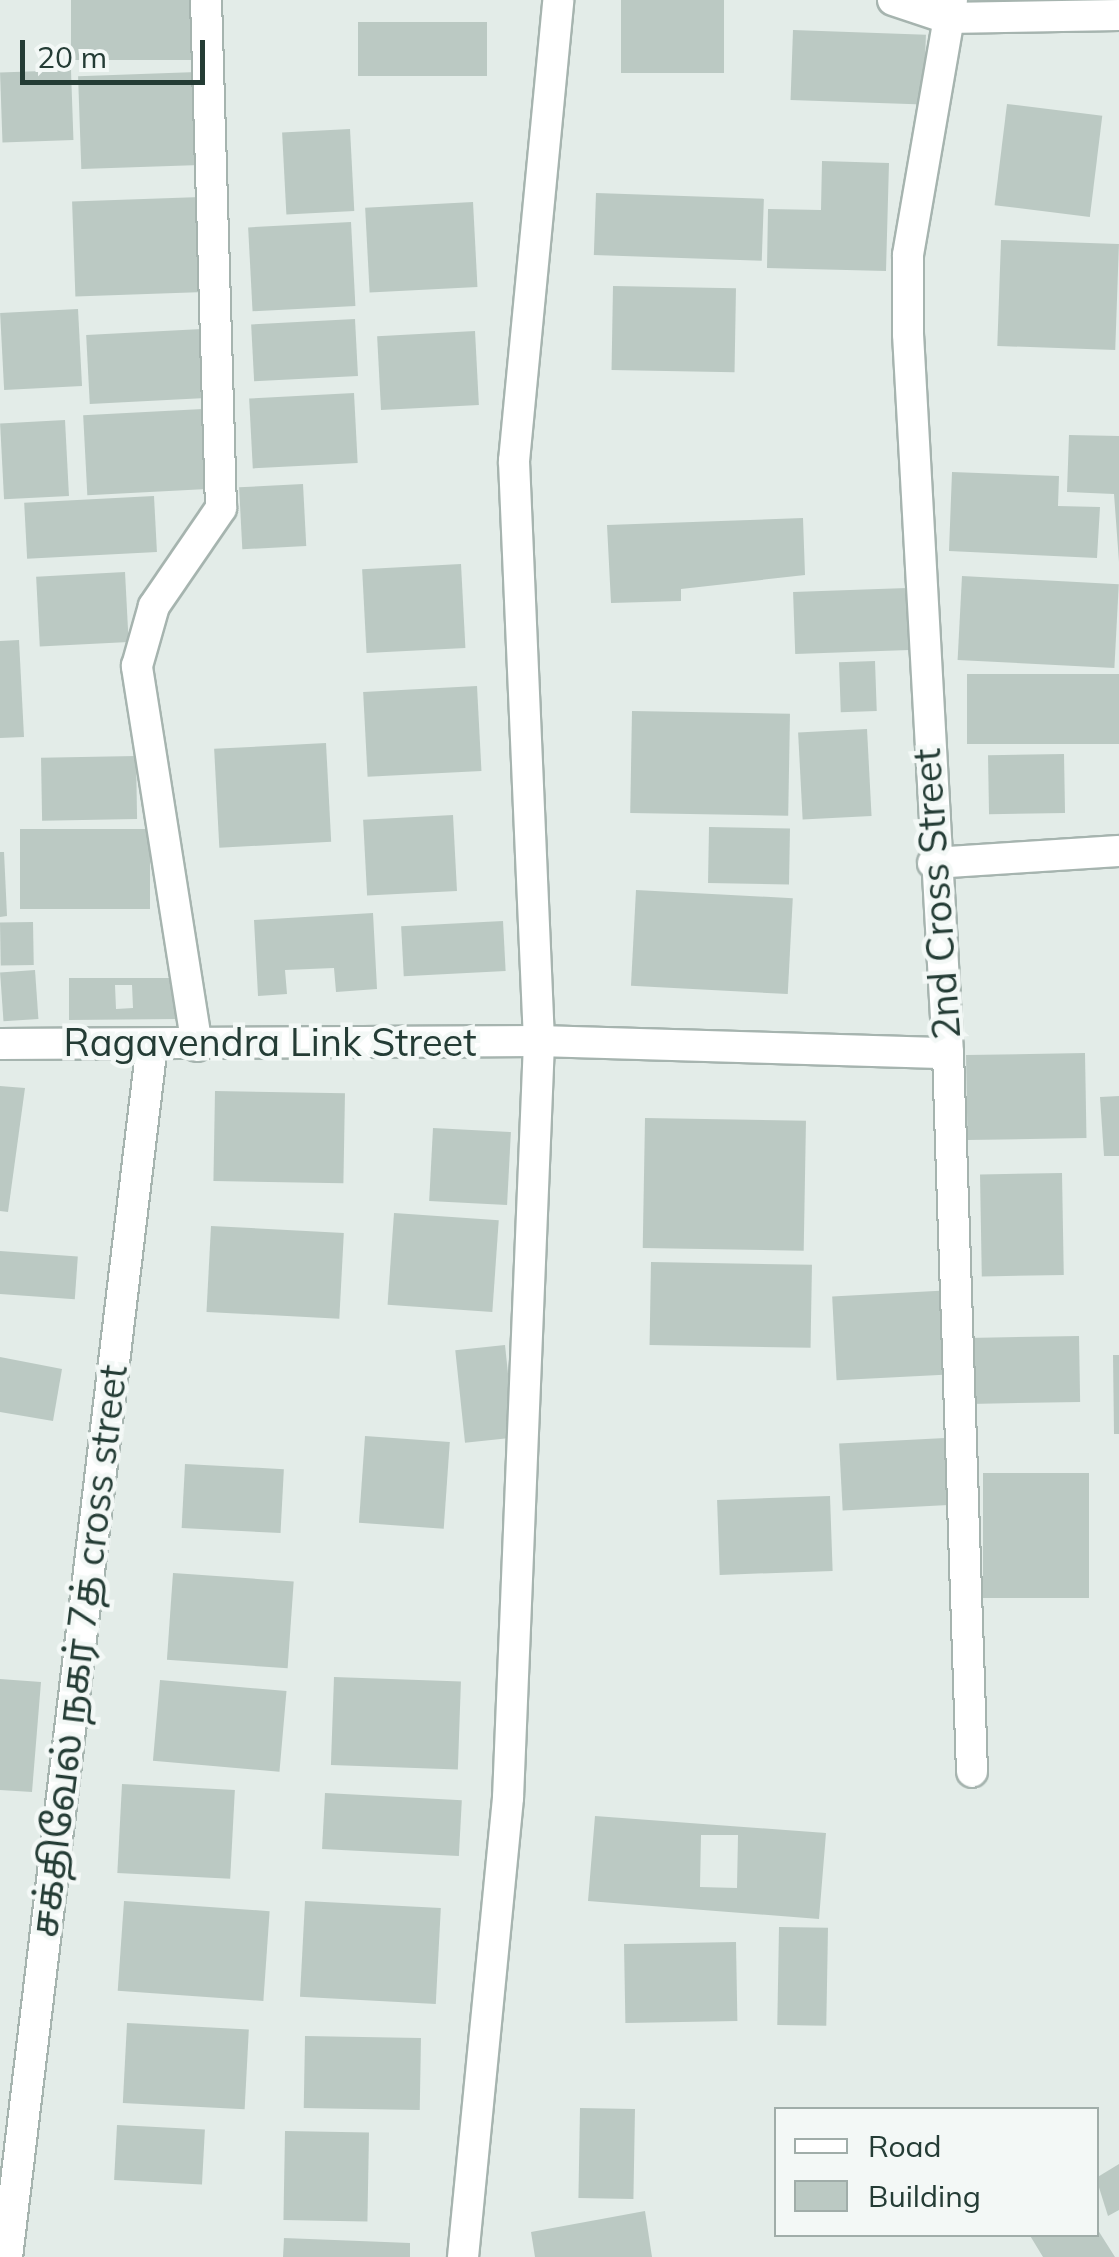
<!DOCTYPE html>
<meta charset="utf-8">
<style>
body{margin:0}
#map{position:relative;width:1119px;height:2257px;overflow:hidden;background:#e3ece8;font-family:Mulish,"Noto Sans Tamil",sans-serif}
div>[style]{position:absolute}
.building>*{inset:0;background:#bbc9c3;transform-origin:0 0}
.roads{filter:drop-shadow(2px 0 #a6b4af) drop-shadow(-2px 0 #a6b4af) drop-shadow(0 2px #a6b4af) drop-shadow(0 -2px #a6b4af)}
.minor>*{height:30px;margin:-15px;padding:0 15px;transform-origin:15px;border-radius:15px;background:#fff}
span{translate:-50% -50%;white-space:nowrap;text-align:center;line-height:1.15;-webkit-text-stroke:9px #f3f8f6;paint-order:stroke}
.street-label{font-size:38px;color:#243c35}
.legend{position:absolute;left:774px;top:2107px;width:325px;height:130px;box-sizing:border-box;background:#f3f8f6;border:2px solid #a0ada9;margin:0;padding:12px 18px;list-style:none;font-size:30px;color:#243c35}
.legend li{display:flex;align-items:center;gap:20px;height:50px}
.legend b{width:50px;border:2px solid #a0ada9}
.scale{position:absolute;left:20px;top:40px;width:185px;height:45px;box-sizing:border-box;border:5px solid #243c35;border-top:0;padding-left:12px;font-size:30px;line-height:35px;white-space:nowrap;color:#243c35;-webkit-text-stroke:8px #f3f8f6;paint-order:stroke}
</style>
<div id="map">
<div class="building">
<div style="left:71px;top:0;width:127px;height:60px"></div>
<div style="left:621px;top:0;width:103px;height:73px"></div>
<div style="left:358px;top:22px;width:129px;height:54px"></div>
<div style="left:793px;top:30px;width:133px;height:70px;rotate:2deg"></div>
<div style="left:71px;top:70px;width:70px;height:71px;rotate:88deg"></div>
<div style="left:197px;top:72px;width:93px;height:119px;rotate:88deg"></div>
<div style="left:1007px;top:104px;width:96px;height:102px;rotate:7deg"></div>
<div style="left:350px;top:129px;width:82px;height:68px;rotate:87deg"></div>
<div style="clip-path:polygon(822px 161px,889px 163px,886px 271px,767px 268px,768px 209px,821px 210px)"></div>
<div style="left:596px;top:193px;width:168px;height:62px;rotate:2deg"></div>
<div style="left:201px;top:197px;width:95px;height:129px;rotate:88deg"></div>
<div style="left:473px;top:202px;width:85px;height:108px;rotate:87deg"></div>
<div style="left:351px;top:222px;width:84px;height:103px;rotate:87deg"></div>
<div style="left:1001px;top:240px;width:118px;height:106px;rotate:2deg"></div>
<div style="left:613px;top:286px;width:123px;height:84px;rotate:1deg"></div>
<div style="left:78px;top:309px;width:77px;height:78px;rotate:87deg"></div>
<div style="left:355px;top:319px;width:57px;height:104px;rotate:87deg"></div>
<div style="left:202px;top:329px;width:69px;height:116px;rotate:87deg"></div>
<div style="left:475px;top:331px;width:74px;height:98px;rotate:87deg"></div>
<div style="left:354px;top:393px;width:70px;height:105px;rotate:87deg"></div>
<div style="left:203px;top:409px;width:80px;height:120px;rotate:87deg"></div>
<div style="left:65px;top:420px;width:76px;height:65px;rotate:87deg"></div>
<div style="clip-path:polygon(1069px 435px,1119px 436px,1119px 562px,1114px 494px,1067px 492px)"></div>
<div style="clip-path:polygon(952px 472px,1059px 476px,1058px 506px,1100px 507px,1097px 558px,949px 551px)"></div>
<div style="left:303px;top:484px;width:62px;height:64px;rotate:87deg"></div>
<div style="left:154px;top:496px;width:56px;height:130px;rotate:87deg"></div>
<div style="clip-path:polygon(803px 518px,805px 575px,681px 589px,681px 601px,611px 603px,607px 525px)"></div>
<div style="left:461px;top:564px;width:84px;height:99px;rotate:87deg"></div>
<div style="left:125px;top:572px;width:70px;height:89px;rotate:87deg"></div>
<div style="left:962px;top:576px;width:157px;height:84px;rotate:3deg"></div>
<div style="left:907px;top:588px;width:62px;height:114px;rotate:88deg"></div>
<div style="clip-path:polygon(19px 640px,24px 737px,0 738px,0 641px)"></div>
<div style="left:875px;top:661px;width:50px;height:36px;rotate:88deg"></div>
<div style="left:1119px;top:674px;width:70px;height:152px;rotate:90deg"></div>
<div style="left:477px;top:686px;width:85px;height:114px;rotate:87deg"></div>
<div style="left:632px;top:711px;width:158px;height:102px;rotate:1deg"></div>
<div style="left:867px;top:729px;width:87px;height:69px;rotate:87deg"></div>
<div style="left:326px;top:743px;width:99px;height:112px;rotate:87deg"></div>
<div style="left:1064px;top:754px;width:59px;height:76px;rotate:89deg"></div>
<div style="left:136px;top:756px;width:63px;height:95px;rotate:89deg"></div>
<div style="left:453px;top:815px;width:76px;height:90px;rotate:87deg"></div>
<div style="left:709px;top:827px;width:81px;height:56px;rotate:1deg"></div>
<div style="left:20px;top:829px;width:130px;height:80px"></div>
<div style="clip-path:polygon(0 852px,4px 852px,7px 916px,0 917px)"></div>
<div style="left:636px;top:890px;width:157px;height:96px;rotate:3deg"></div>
<div style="clip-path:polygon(373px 913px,377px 989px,336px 992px,334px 968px,285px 970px,287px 994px,258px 996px,254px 920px)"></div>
<div style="left:503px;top:921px;width:50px;height:102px;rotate:87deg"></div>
<div style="left:33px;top:922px;width:43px;height:33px;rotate:89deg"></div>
<div style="left:35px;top:970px;width:49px;height:35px;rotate:86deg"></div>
<div style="clip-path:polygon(evenodd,69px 978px,176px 978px,176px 1019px,69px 1020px,69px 978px,115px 985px,132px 985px,133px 1008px,116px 1009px,115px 985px)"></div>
<div style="left:1085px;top:1053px;width:85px;height:119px;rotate:89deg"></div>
<div style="clip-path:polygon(0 1086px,25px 1088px,8px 1212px,0 1211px)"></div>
<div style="left:215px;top:1091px;width:130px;height:90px;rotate:1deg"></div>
<div style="clip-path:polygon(1119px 1096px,1119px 1156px,1104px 1156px,1100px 1097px)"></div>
<div style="left:645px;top:1118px;width:161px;height:130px;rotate:1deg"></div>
<div style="left:433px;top:1128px;width:78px;height:73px;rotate:3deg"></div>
<div style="left:1062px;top:1173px;width:102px;height:82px;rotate:89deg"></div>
<div style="left:394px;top:1213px;width:105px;height:92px;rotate:4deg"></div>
<div style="left:211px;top:1226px;width:133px;height:86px;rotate:3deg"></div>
<div style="left:0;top:1251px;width:78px;height:43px;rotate:4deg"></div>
<div style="left:651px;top:1262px;width:161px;height:83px;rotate:1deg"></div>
<div style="left:954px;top:1290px;width:84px;height:122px;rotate:87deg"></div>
<div style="left:1079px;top:1336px;width:66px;height:111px;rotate:89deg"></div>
<div style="left:505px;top:1345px;width:93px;height:50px;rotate:84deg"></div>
<div style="clip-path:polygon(1113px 1355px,1119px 1355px,1119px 1434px,1114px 1434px)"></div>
<div style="clip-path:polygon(0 1357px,62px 1369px,53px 1421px,0 1412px)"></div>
<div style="left:365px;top:1436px;width:85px;height:87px;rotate:4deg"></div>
<div style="left:945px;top:1438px;width:67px;height:106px;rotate:87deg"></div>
<div style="left:185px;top:1464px;width:99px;height:64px;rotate:3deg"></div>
<div style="left:1089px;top:1473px;width:125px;height:106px;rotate:90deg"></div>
<div style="left:830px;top:1496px;width:75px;height:113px;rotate:88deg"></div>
<div style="left:173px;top:1573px;width:121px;height:87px;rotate:4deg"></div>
<div style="left:334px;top:1677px;width:127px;height:88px;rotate:2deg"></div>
<div style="clip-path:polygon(0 1679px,41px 1682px,32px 1792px,0 1790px)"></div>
<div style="left:160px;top:1680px;width:127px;height:81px;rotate:5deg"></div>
<div style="left:122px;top:1784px;width:113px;height:89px;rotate:3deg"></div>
<div style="left:325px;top:1793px;width:137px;height:56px;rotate:3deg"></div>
<div style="clip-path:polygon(evenodd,595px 1816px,826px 1833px,819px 1919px,588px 1901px,595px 1816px,701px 1835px,738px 1835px,737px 1888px,700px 1887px,701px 1835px)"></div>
<div style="left:124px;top:1901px;width:146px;height:90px;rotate:4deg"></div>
<div style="left:305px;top:1901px;width:136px;height:96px;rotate:3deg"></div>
<div style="left:779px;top:1927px;width:49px;height:98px;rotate:1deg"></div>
<div style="left:736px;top:1942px;width:79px;height:112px;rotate:89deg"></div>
<div style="left:127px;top:2023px;width:122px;height:80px;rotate:3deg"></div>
<div style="left:305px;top:2036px;width:116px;height:72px;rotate:1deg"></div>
<div style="left:580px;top:2108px;width:55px;height:90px;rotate:1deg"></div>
<div style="left:117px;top:2125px;width:88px;height:55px;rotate:3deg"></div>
<div style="left:285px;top:2131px;width:84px;height:89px;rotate:1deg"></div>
<div style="clip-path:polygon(1119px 2164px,1119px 2210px,1108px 2216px,1096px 2178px)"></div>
<div style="clip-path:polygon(645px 2211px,652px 2257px,535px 2257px,531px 2232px)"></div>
<div style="clip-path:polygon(1096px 2227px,1115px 2257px,1043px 2257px,1029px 2234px,1096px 2234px)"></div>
<div style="clip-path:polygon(284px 2238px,410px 2243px,410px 2257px,283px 2257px)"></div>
</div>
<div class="roads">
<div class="minor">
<div style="left:893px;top:0;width:57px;rotate:18.4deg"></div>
<div style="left:947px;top:18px;width:172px;rotate:-1deg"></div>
<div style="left:952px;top:0;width:259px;rotate:99.8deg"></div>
<div style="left:908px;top:255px;width:79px;rotate:90deg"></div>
<div style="left:908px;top:334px;width:720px;rotate:86.82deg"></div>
<div style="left:948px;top:1053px;width:719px;rotate:88.09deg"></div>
<div style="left:933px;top:863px;width:186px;rotate:-3.7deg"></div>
<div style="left:0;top:1044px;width:539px;rotate:-0.32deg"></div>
<div style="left:539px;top:1041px;width:409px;rotate:1.7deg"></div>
<div style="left:197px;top:1046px;width:385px;rotate:-99deg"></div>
<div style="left:137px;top:666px;width:62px;rotate:-74.2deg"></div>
<div style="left:154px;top:606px;width:119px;rotate:-55.6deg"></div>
<div style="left:221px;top:508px;width:508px;rotate:-91.69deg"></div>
<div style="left:7px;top:2257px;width:1221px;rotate:-83.18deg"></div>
<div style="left:463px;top:2257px;width:461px;rotate:-84.4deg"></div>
<div style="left:508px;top:1798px;width:758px;rotate:-87.65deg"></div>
<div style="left:539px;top:1041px;width:581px;rotate:-92.47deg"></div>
<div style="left:514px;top:461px;width:463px;rotate:-84.5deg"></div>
</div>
</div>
<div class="street-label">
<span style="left:937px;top:894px;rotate:-94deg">2nd Cross Street</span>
<span style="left:270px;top:1043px">Ragavendra Link Street</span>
<span style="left:79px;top:1651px;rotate:-83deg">சக்திவேல் நகர் 7த் cross street</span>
</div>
<ul class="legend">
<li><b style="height:12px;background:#fff"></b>Road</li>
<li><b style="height:28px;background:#bbc9c3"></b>Building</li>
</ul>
<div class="scale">20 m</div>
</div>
